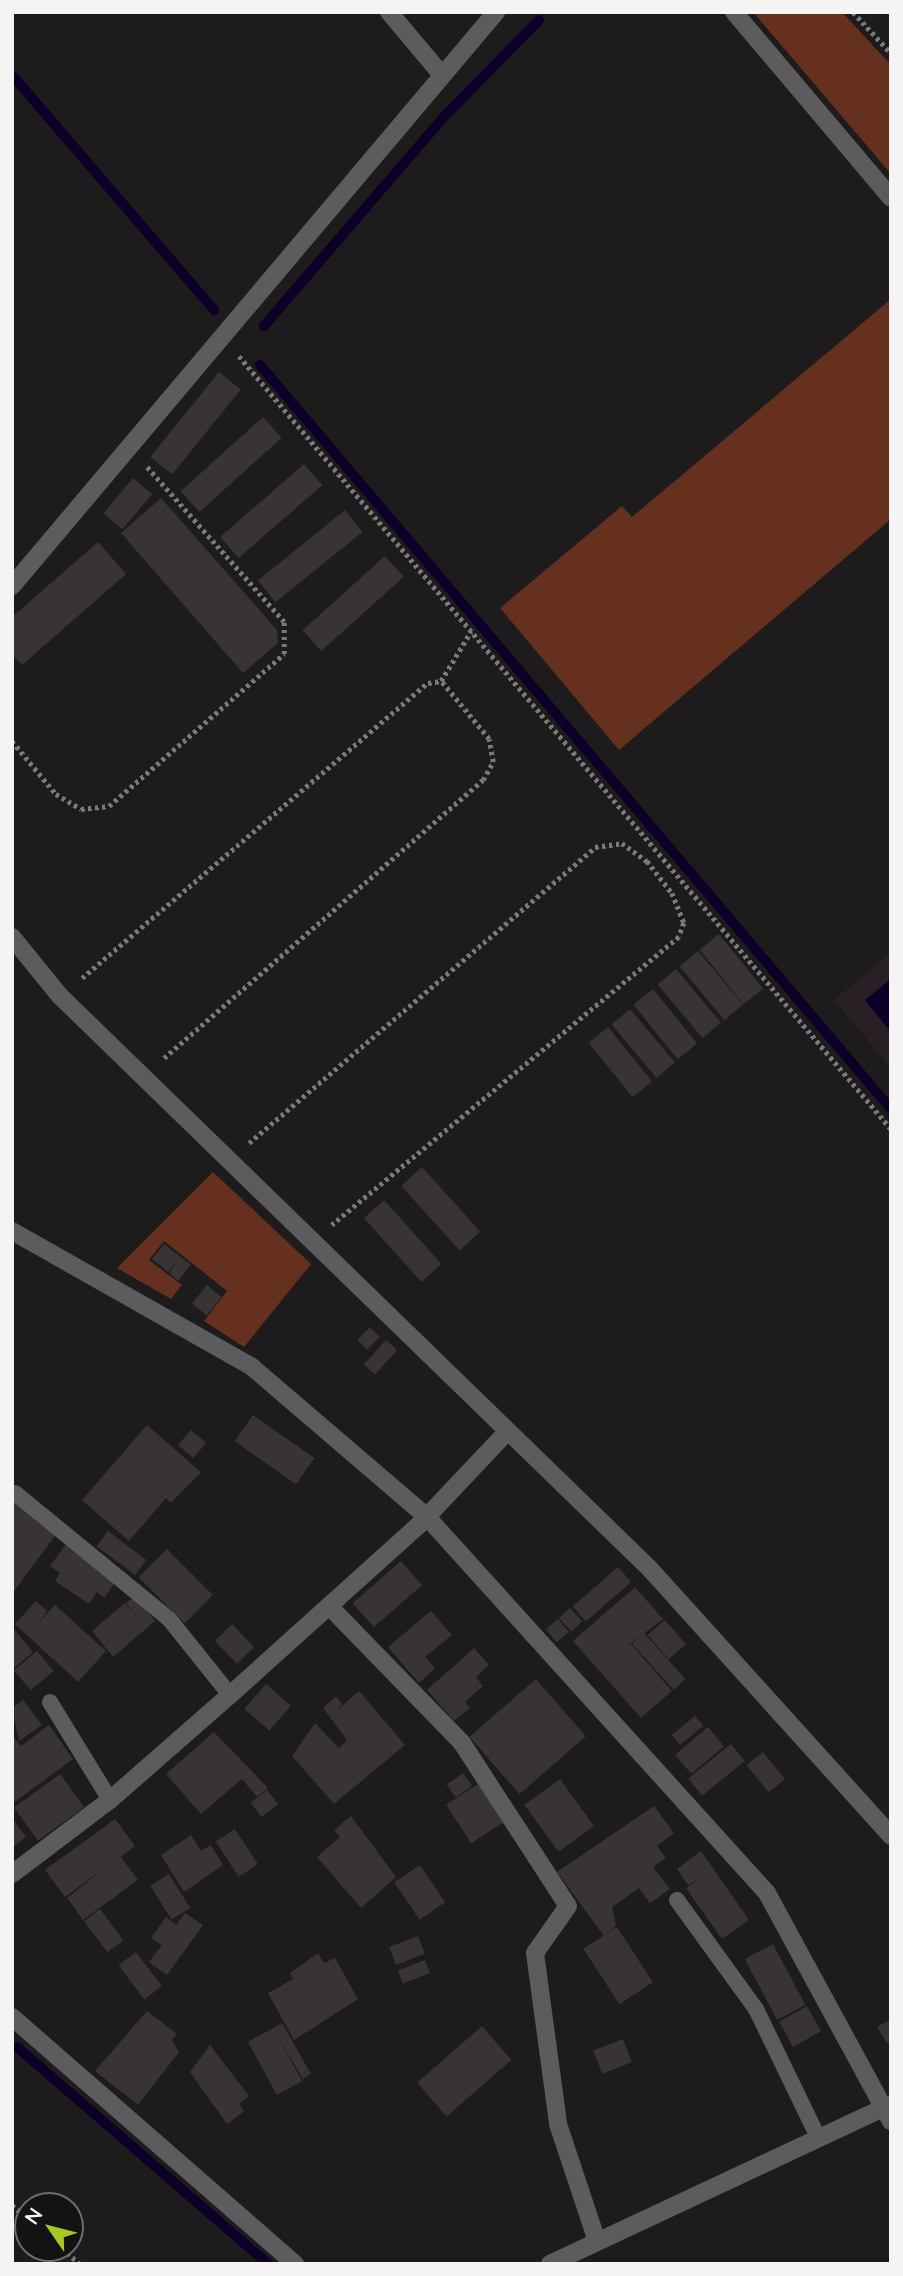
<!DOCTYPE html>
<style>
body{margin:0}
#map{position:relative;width:903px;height:2276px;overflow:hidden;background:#1e1b1c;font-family:Lato,sans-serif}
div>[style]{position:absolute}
.built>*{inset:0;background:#292025}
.green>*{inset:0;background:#66301e}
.water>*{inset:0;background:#0c0029}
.stream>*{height:10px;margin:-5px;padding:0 5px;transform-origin:5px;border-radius:5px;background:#0c0029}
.building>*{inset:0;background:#383334;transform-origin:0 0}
.path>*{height:4.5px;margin-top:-2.25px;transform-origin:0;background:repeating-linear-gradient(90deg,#7c797b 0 3.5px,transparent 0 7px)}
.service>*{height:16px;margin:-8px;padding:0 8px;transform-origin:8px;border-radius:8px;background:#5c5b5d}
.minor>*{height:18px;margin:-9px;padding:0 9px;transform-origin:9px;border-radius:9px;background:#5c5b5d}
span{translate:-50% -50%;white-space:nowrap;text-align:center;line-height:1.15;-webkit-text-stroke:6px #151213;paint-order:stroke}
.frame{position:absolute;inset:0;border:14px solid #f6f3f5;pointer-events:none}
.north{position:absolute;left:14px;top:2192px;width:70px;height:70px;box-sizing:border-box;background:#151213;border:2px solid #6f6c6d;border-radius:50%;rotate:305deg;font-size:19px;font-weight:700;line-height:28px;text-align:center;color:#f6f3f5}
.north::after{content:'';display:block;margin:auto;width:24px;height:32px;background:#a6c821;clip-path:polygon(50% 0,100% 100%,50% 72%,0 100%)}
</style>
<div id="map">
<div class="built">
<div style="clip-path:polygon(891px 952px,891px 1068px,834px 1000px)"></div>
</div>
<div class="green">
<div style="clip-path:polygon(753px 12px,842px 12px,891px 65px,891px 174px)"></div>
<div style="clip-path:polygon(891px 299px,891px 519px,619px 750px,500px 608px,622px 506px,632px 517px)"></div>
<div style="clip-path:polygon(213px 1172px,311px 1264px,244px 1347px,204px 1321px,227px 1291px,164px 1241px,149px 1260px,182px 1285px,171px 1299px,117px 1268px)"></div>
</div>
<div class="water">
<div style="clip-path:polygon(891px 979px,891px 1030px,890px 1031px,865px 1000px)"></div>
</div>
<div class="stream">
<div style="left:12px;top:75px;width:310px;rotate:49.3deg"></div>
<div style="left:264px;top:326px;width:272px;rotate:-49.3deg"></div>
<div style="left:441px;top:120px;width:140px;rotate:-45.6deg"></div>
<div style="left:260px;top:365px;width:976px;rotate:49.7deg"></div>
<div style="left:17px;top:2047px;width:332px;rotate:40.8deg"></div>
</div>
<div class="building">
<div style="left:219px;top:372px;width:28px;height:109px;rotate:39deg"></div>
<div style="left:263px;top:417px;width:28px;height:111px;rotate:48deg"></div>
<div style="left:304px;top:464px;width:28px;height:111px;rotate:49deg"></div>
<div style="left:133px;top:478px;width:25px;height:46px;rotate:40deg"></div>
<div style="clip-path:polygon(161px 498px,277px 630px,278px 643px,243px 673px,121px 533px)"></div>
<div style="left:345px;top:510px;width:28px;height:112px;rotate:51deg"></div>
<div style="clip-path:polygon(98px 542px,126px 574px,22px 665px,12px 654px,12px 617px)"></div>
<div style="left:385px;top:556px;width:28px;height:111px;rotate:48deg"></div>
<div style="left:719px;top:934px;width:70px;height:25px;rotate:51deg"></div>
<div style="left:698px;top:951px;width:70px;height:24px;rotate:50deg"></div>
<div style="left:676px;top:969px;width:70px;height:24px;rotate:50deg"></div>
<div style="left:653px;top:989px;width:70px;height:25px;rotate:51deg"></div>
<div style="left:630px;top:1009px;width:70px;height:24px;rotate:50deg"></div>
<div style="left:608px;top:1027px;width:70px;height:25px;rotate:51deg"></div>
<div style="left:422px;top:1167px;width:87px;height:28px;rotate:48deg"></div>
<div style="left:384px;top:1200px;width:86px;height:27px;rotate:48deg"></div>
<div style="clip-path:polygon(164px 1244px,191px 1265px,178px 1281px,169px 1273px,177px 1261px,168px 1272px,152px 1259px)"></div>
<div style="left:207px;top:1285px;width:19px;height:24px;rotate:39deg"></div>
<div style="left:370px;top:1327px;width:14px;height:18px;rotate:45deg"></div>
<div style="left:386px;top:1340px;width:15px;height:33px;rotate:42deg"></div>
<div style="left:253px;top:1415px;width:75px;height:32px;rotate:35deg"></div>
<div style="clip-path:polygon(147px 1425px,201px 1472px,171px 1503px,166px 1498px,129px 1541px,82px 1500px)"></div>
<div style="left:191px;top:1430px;width:20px;height:20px;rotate:41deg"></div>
<div style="clip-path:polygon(12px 1500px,57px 1533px,12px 1594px)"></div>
<div style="left:108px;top:1531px;width:48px;height:19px;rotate:37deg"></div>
<div style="clip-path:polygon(66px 1544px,110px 1574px,114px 1584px,104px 1598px,97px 1592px,89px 1604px,55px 1581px,60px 1573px,50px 1566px)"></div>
<div style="left:167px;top:1549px;width:65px;height:40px;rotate:45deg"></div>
<div style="left:401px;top:1561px;width:32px;height:64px;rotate:49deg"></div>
<div style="left:618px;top:1567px;width:20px;height:60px;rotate:49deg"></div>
<div style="clip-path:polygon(635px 1587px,663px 1619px,626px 1647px,631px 1644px,672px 1691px,641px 1718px,573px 1641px)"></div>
<div style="clip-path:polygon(134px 1596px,155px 1621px,113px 1657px,92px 1631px,125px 1603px,143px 1624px,126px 1603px)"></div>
<div style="clip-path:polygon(36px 1601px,47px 1611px,38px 1623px,55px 1605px,106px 1651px,78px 1682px,15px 1624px)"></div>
<div style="left:570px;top:1608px;width:18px;height:15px;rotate:47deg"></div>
<div style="clip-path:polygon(431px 1611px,452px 1635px,425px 1657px,435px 1668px,419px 1683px,388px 1647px)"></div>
<div style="left:558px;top:1619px;width:17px;height:16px;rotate:50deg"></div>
<div style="left:665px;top:1620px;width:32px;height:23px;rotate:49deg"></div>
<div style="left:232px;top:1624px;width:32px;height:24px;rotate:46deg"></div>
<div style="clip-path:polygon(12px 1627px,33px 1652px,12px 1670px)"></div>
<div style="left:644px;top:1633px;width:62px;height:16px;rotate:48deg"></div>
<div style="clip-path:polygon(474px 1648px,489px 1665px,476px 1677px,483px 1686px,465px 1702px,470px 1708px,454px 1721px,427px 1690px)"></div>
<div style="left:37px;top:1651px;width:26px;height:30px;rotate:50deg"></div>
<div style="left:536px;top:1679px;width:76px;height:88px;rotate:49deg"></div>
<div style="left:266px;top:1684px;width:33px;height:33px;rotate:41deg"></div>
<div style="clip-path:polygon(359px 1691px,405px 1745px,334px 1804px,292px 1756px,315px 1723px,339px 1748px,347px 1740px,323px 1708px,336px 1696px,342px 1704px,337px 1710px)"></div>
<div style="clip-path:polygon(23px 1700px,42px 1725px,19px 1741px,12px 1708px)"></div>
<div style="left:695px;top:1716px;width:13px;height:30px;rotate:51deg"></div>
<div style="clip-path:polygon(49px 1725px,73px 1759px,12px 1804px,12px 1735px,21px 1746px)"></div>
<div style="left:708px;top:1727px;width:25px;height:43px;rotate:50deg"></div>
<div style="clip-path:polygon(214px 1732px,268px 1788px,257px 1797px,242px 1779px,201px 1814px,166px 1774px)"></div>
<div style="left:731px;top:1744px;width:22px;height:55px;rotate:51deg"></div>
<div style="left:763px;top:1752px;width:35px;height:21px;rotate:51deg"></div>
<div style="left:463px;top:1773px;width:16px;height:20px;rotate:55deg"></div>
<div style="left:60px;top:1774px;width:41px;height:57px;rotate:54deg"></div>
<div style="left:560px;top:1779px;width:58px;height:44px;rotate:54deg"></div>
<div style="left:478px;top:1784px;width:46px;height:38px;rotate:57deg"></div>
<div style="left:267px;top:1790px;width:18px;height:21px;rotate:52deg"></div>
<div style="clip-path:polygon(654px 1806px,674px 1833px,657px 1846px,666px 1858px,653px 1867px,670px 1889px,650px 1903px,639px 1888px,612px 1907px,616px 1926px,604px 1936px,557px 1872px)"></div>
<div style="clip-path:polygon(351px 1816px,396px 1877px,361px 1908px,317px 1857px,340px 1837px,334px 1830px)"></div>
<div style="clip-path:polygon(12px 1818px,26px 1837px,12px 1848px)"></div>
<div style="clip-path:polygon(115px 1819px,135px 1846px,121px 1857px,138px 1880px,83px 1920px,67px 1898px,107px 1866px,65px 1897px,45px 1870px)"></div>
<div style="left:235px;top:1829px;width:42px;height:23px;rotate:57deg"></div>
<div style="clip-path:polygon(191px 1835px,201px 1851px,211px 1845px,223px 1865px,184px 1892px,161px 1855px)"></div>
<div style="clip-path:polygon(701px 1851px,749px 1920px,722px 1939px,686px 1888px,703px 1876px,688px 1885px,677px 1869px)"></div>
<div style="left:420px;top:1865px;width:45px;height:31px;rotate:56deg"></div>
<div style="left:169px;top:1874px;width:40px;height:22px;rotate:58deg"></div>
<div style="left:100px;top:1909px;width:39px;height:20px;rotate:53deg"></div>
<div style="clip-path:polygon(185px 1913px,203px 1925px,167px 1975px,149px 1962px,162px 1945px,151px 1938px,166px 1917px,176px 1925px)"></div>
<div style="left:617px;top:1927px;width:66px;height:40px;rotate:57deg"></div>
<div style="left:418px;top:1936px;width:19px;height:31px;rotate:69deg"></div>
<div style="left:773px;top:1944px;width:69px;height:32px;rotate:62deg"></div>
<div style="left:136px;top:1952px;width:43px;height:22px;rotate:53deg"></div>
<div style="clip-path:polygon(318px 1953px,324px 1963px,335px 1958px,358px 1999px,294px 2040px,268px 1993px,293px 1979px,290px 1973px)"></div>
<div style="left:425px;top:1960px;width:14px;height:29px;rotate:69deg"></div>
<div style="left:807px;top:2006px;width:29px;height:32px;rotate:61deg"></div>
<div style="clip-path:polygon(147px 2011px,177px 2034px,172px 2040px,179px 2052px,138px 2105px,95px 2071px)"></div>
<div style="clip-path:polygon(891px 2019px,891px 2049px,877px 2027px)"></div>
<div style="clip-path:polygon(282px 2023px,311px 2074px,303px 2079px,278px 2037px,302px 2081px,277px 2095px,248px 2042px)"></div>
<div style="left:482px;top:2026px;width:45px;height:86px;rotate:49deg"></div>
<div style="left:623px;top:2039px;width:25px;height:32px;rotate:69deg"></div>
<div style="clip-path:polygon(210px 2045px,249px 2096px,239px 2104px,244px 2111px,227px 2124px,190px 2072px)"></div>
</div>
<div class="path">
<div style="left:853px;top:12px;width:56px;rotate:47.2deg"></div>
<div style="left:239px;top:356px;width:1011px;rotate:49.85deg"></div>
<div style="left:12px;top:741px;width:69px;rotate:50.3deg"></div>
<div style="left:56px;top:794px;width:29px;rotate:31deg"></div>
<div style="left:81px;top:809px;width:28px;rotate:-6deg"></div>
<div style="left:109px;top:806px;width:232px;rotate:-41deg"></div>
<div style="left:284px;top:654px;width:32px;rotate:-90deg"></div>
<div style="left:284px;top:622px;width:207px;rotate:-131.5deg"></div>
<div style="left:82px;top:978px;width:455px;rotate:-40.5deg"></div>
<div style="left:428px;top:683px;width:13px;rotate:-9deg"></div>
<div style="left:441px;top:681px;width:58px;rotate:-59deg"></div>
<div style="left:164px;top:1058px;width:423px;rotate:-41.1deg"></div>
<div style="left:483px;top:780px;width:21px;rotate:-61deg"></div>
<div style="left:493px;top:762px;width:23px;rotate:-100deg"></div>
<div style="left:489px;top:739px;width:75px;rotate:-129.6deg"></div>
<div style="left:249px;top:1143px;width:455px;rotate:-40.5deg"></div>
<div style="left:595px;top:847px;width:27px;rotate:-8deg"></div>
<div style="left:622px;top:843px;width:31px;rotate:36deg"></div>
<div style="left:647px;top:861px;width:41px;rotate:52deg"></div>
<div style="left:672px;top:893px;width:32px;rotate:68deg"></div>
<div style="left:684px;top:923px;width:15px;rotate:110deg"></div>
<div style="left:679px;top:937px;width:451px;rotate:140.3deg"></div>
<div style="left:12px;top:2205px;width:21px;rotate:41deg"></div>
<div style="left:62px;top:2248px;width:24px;rotate:42deg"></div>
</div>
<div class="service">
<div style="left:15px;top:1493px;width:200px;rotate:39.3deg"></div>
<div style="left:170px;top:1620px;width:96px;rotate:51.3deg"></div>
<div style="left:50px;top:1702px;width:115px;rotate:58.5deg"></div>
<div style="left:677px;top:1900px;width:135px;rotate:54.1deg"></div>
<div style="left:756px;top:2009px;width:142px;rotate:64.2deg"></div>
</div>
<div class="minor">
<div style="left:389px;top:12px;width:81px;rotate:50deg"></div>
<div style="left:734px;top:12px;width:243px;rotate:49.8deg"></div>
<div style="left:12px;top:586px;width:751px;rotate:-49.86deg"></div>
<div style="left:12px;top:937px;width:76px;rotate:50.9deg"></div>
<div style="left:60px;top:996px;width:822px;rotate:44.16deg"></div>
<div style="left:650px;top:1569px;width:360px;rotate:47.9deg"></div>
<div style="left:12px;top:1231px;width:276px;rotate:29.5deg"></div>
<div style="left:252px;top:1367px;width:230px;rotate:40.6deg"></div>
<div style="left:427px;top:1517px;width:507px;rotate:47.88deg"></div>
<div style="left:767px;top:1893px;width:260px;rotate:61.5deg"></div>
<div style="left:329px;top:1606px;width:191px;rotate:45.8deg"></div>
<div style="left:462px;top:1743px;width:194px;rotate:57deg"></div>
<div style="left:568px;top:1906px;width:57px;rotate:125.1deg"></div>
<div style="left:535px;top:1953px;width:173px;rotate:82.3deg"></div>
<div style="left:558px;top:2124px;width:123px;rotate:71.6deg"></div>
<div style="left:12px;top:1874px;width:123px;rotate:-37.1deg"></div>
<div style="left:110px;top:1800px;width:159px;rotate:-41.2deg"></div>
<div style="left:230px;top:1695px;width:254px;rotate:-42deg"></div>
<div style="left:419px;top:1525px;width:128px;rotate:-46.6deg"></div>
<div style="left:12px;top:2017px;width:376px;rotate:41.1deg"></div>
<div style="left:550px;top:2264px;width:377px;rotate:-25.1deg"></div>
</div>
<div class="frame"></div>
<div class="north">N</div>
</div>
